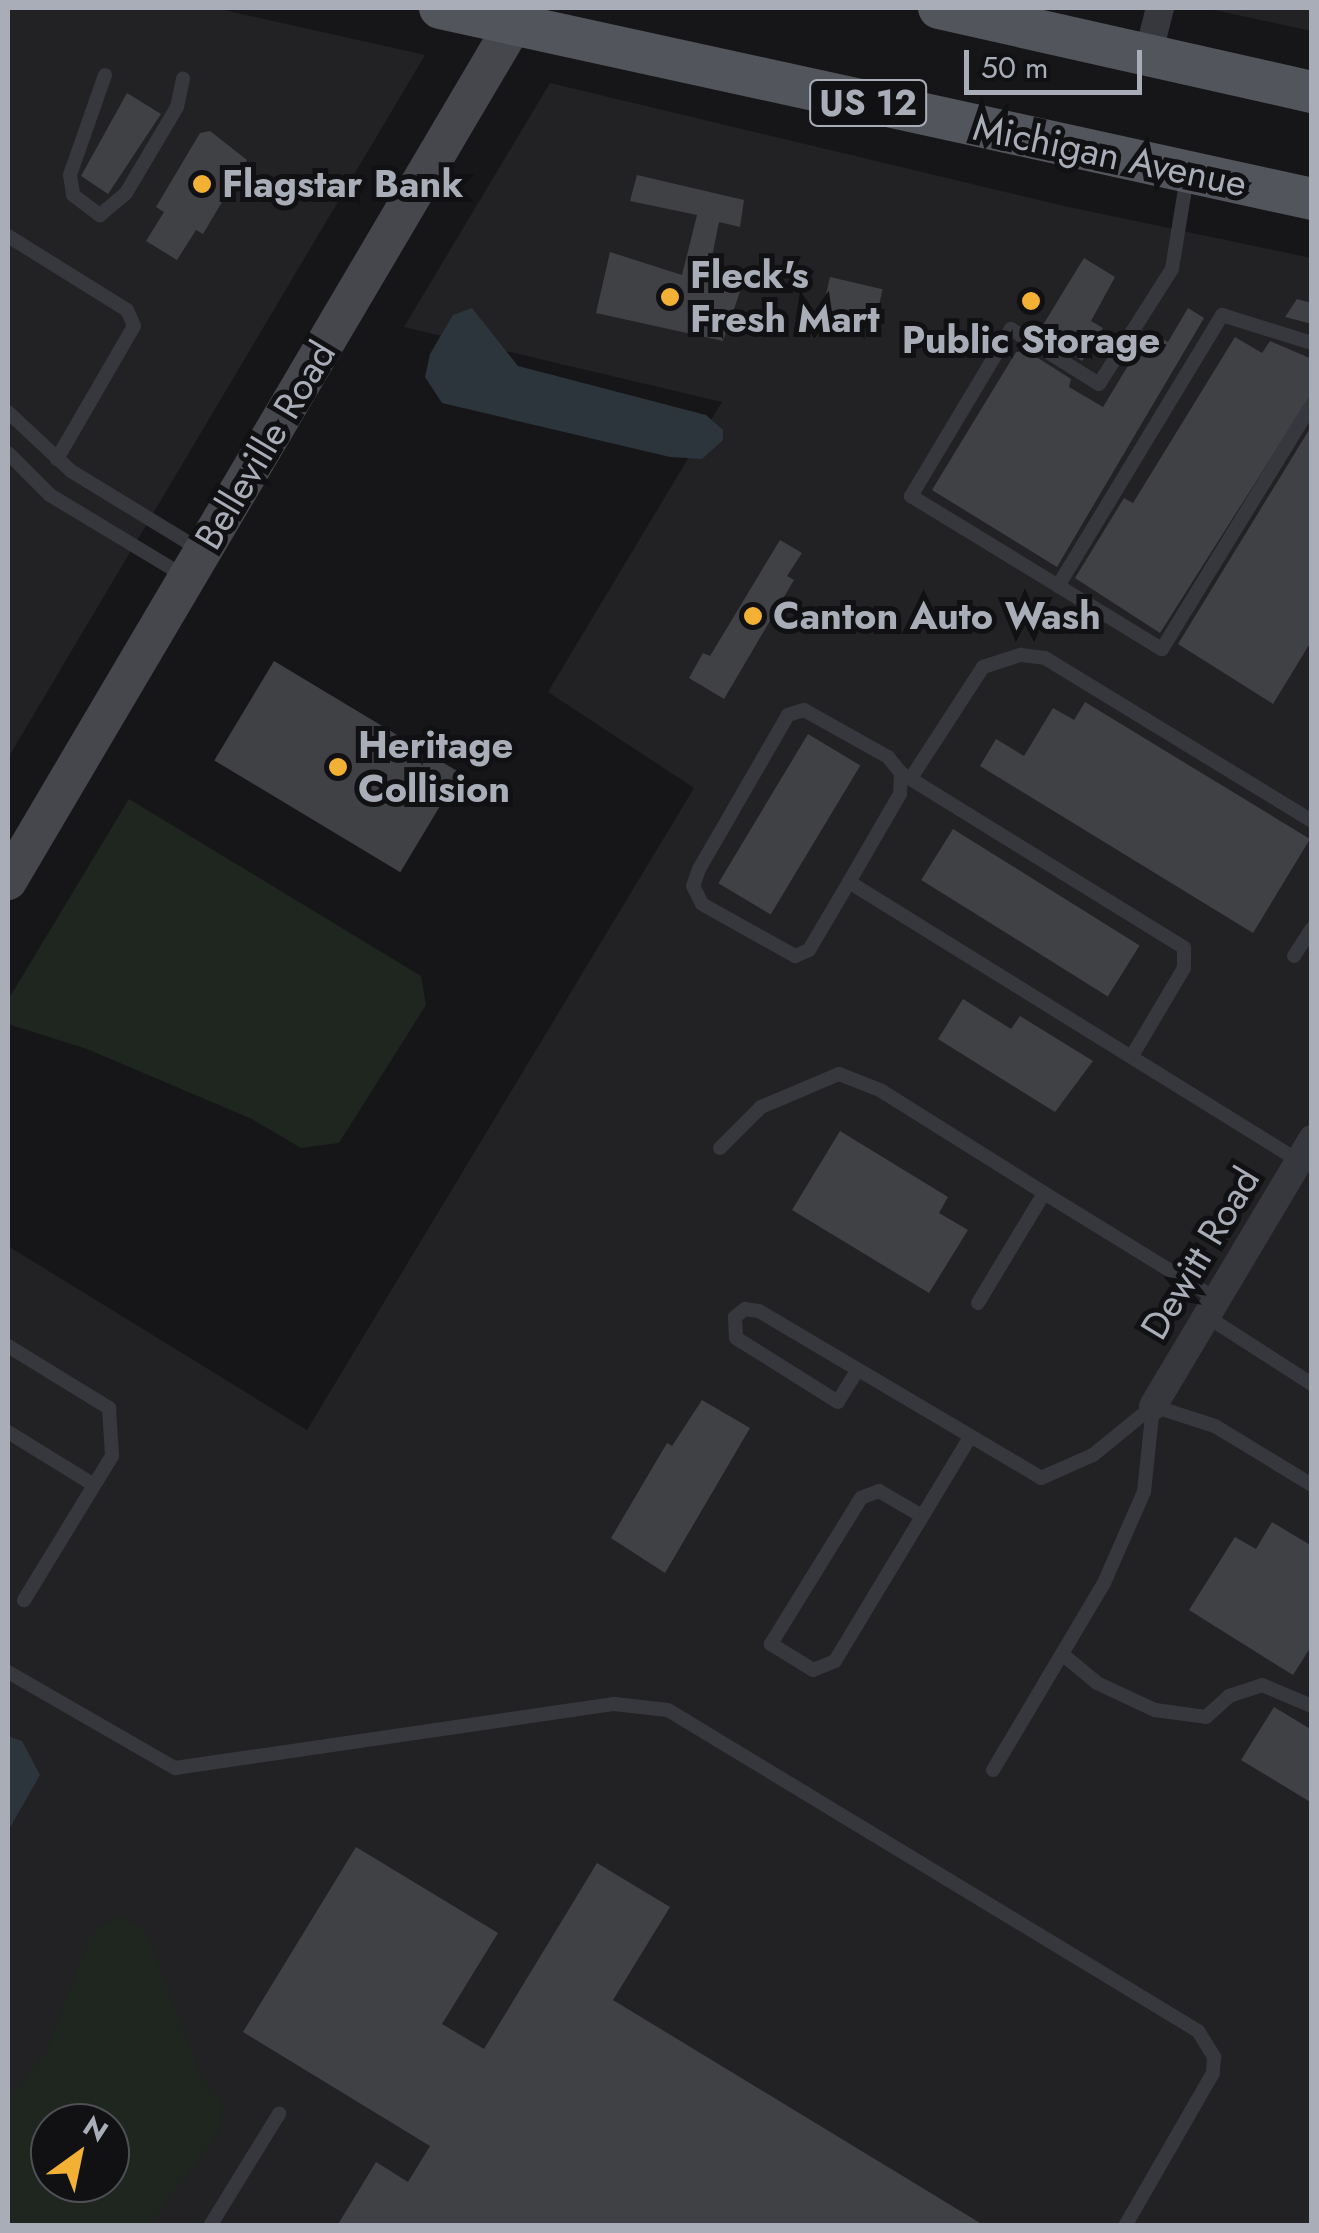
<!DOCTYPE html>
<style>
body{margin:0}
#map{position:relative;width:1319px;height:2233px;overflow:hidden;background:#161618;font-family:Jost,sans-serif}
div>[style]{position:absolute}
.built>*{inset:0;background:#222225}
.green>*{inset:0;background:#1e261f}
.water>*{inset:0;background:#2c353c}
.building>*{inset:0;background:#404145;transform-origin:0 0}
.service>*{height:14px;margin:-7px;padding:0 7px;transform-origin:7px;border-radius:7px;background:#37383d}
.minor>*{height:28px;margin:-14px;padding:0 14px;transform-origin:14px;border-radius:14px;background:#37383d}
.secondary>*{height:38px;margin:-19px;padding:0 19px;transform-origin:19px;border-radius:19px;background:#45474d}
.primary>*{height:42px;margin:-21px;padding:0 21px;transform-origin:21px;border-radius:21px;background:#53555c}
.dots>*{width:28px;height:28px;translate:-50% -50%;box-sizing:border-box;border:5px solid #111113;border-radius:50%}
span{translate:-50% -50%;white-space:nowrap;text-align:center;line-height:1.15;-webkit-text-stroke:10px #111113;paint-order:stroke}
.shield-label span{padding:2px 8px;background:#111113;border:2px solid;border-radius:8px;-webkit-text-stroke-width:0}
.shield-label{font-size:35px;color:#a8adb8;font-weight:700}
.street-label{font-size:38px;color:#a8adb8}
.poi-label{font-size:38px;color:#a8adb8;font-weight:700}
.left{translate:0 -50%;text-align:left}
.frame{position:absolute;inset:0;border:10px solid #a8adb8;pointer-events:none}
.north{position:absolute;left:30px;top:2103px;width:100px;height:100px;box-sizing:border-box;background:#111113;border:2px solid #4d4f55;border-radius:50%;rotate:33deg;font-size:28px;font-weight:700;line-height:40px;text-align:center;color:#a8adb8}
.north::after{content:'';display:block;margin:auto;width:35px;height:45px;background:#f2b134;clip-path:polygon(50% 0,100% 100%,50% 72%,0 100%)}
.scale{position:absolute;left:964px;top:50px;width:178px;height:45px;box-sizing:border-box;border:5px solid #a8adb8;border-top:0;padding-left:12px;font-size:30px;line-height:35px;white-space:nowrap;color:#a8adb8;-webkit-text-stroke:8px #111113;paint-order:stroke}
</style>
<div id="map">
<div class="built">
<div style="clip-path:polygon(8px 8px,215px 8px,425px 55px,8px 758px)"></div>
<div style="clip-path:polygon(1205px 8px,1311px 8px,1311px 31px)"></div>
<div style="clip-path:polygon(evenodd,550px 83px,1064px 206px,1311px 258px,1311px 2225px,8px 2225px,8px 1246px,307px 1430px,694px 788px,548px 692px,722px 402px,404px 327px,550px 83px,50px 2123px,110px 2123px,110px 2183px,50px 2183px,50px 2123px)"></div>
</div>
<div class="green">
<div style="clip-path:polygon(129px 799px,421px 976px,426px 1005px,339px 1143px,301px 1148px,252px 1119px,87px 1049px,8px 1024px,8px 1000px)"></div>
<div style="clip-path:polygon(evenodd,115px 1916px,145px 1929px,202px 2078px,223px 2101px,222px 2129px,149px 2225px,8px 2225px,8px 2098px,46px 2053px,90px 1936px,115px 1916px,50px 2123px,110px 2123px,110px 2183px,50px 2183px,50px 2123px)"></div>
</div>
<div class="water">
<div style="clip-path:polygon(472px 308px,518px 366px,706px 415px,723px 430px,723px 440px,702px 459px,670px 457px,442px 403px,425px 377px,430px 354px,453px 315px)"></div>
<div style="clip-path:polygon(8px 1736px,22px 1741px,40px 1775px,8px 1831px)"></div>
</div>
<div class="building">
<div style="clip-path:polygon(127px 93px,161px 114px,108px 194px,81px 176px)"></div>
<div style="clip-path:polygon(210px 131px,247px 160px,203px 234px,196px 230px,177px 260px,146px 241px,164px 212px,156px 207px,200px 133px)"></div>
<div style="clip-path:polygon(637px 175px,744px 200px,740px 227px,719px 222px,709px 272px,744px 280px,723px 341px,596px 313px,610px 252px,682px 275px,697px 215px,630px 201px)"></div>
<div style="clip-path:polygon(1084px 258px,1115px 277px,1091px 321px,1103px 328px,1082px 361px,1038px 333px)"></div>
<div style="left:830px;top:277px;width:54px;height:36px;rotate:13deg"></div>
<div style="clip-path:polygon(1297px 299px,1312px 303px,1312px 324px,1285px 317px)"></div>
<div style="clip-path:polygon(1188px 308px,1204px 318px,1057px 567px,932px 490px,1016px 352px,1027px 351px,1071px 379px,1069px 387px,1103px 407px,1149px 331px,1168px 342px)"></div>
<div style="clip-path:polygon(1235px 337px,1262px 353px,1270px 341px,1312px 359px,1312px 393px,1160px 633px,1075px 578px,1124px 498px,1133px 503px)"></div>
<div style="clip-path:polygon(1312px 425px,1312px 640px,1273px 704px,1178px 644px)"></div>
<div style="clip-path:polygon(780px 540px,802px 553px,787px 576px,794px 580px,724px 699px,689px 678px,703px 653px,710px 656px)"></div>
<div style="left:274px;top:661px;width:217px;height:116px;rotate:31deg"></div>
<div style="clip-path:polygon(1085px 702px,1310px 839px,1253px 933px,980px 766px,996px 739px,1024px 756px,1053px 708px,1074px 720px)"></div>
<div style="left:808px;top:734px;width:61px;height:174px;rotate:31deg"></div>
<div style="left:953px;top:829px;width:220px;height:60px;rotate:32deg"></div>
<div style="clip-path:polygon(963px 999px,1011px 1029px,1020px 1016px,1093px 1061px,1055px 1112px,938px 1039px)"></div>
<div style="clip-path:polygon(840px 1131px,948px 1197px,939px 1213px,968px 1230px,929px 1293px,792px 1210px)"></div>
<div style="clip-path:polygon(702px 1400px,750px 1428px,665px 1573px,611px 1538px,667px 1443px,672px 1446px)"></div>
<div style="clip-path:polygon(1272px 1522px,1312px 1546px,1312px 1645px,1293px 1675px,1189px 1610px,1235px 1537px,1256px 1549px)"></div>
<div style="clip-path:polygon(1274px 1707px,1312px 1730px,1312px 1803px,1241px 1760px)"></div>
<div style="clip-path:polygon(356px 1847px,498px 1933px,442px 2024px,484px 2049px,597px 1863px,670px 1907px,613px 2000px,985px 2226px,337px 2226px,376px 2162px,408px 2182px,430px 2146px,243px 2032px)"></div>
</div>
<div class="service">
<div style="left:105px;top:75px;width:106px;rotate:109.3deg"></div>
<div style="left:70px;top:175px;width:20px;rotate:81deg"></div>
<div style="left:73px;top:195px;width:34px;rotate:37deg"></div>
<div style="left:100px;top:215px;width:34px;rotate:-40deg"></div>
<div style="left:126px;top:193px;width:100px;rotate:-59.3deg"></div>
<div style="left:177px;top:107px;width:29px;rotate:-78deg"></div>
<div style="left:1187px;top:177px;width:93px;rotate:99.3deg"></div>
<div style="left:1172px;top:269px;width:136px;rotate:122.4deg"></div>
<div style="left:1099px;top:384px;width:104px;rotate:-148deg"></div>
<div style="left:1011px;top:329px;width:195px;rotate:120.9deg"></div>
<div style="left:911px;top:496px;width:294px;rotate:31.4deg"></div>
<div style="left:1162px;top:649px;width:287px;rotate:-58.5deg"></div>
<div style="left:8px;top:236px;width:140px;rotate:31.9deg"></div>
<div style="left:127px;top:310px;width:17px;rotate:66deg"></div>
<div style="left:134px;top:326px;width:154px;rotate:120.1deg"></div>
<div style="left:8px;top:412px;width:86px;rotate:43.1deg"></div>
<div style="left:71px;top:471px;width:153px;rotate:31.4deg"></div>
<div style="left:8px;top:453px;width:59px;rotate:45deg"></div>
<div style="left:50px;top:495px;width:159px;rotate:31.1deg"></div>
<div style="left:1058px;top:586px;width:317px;rotate:-58.8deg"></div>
<div style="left:1222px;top:315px;width:94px;rotate:17.3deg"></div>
<div style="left:906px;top:776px;width:327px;rotate:31.7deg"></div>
<div style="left:1184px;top:948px;width:20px;rotate:90deg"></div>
<div style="left:1184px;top:968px;width:102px;rotate:120.6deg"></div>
<div style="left:911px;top:778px;width:132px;rotate:-57deg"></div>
<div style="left:983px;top:667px;width:40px;rotate:-18deg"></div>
<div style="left:1021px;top:655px;width:24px;rotate:7deg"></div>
<div style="left:1045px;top:658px;width:313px;rotate:31.4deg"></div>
<div style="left:849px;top:882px;width:102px;rotate:-59.9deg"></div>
<div style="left:900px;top:794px;width:21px;rotate:-87deg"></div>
<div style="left:901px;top:773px;width:21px;rotate:-129deg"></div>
<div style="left:888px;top:757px;width:96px;rotate:-150.8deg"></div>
<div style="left:804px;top:710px;width:17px;rotate:163deg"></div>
<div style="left:788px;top:715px;width:178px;rotate:120deg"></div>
<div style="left:699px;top:869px;width:18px;rotate:109deg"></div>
<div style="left:693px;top:886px;width:20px;rotate:63deg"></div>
<div style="left:702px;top:904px;width:107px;rotate:29.2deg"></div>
<div style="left:795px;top:956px;width:15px;rotate:-23deg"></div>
<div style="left:809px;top:950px;width:79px;rotate:-59.5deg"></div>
<div style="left:849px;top:882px;width:529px;rotate:31.8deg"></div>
<div style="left:1294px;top:956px;width:33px;rotate:-57deg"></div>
<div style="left:720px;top:1148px;width:58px;rotate:-45deg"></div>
<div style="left:761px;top:1107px;width:85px;rotate:-22.9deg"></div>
<div style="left:839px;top:1074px;width:44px;rotate:21.3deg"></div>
<div style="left:880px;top:1090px;width:194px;rotate:32.1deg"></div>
<div style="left:978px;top:1303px;width:128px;rotate:-59deg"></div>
<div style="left:1044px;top:1193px;width:202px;rotate:31.6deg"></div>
<div style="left:1206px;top:1316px;width:126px;rotate:32.7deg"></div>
<div style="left:8px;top:1346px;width:119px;rotate:31.5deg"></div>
<div style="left:109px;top:1408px;width:48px;rotate:86.4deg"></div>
<div style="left:112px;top:1456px;width:169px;rotate:121.4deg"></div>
<div style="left:857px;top:1371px;width:36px;rotate:122deg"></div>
<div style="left:838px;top:1402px;width:120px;rotate:-147.9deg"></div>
<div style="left:736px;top:1338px;width:21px;rotate:-93deg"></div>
<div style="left:735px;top:1317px;width:13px;rotate:-39deg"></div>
<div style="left:745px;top:1309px;width:14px;rotate:8deg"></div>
<div style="left:759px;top:1311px;width:328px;rotate:30.6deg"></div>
<div style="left:1041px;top:1478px;width:57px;rotate:-23.9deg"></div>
<div style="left:1093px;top:1455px;width:77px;rotate:-39.2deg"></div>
<div style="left:1153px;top:1406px;width:65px;rotate:17.9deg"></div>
<div style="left:1215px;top:1426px;width:114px;rotate:31.3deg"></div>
<div style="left:8px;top:1432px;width:101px;rotate:31.6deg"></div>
<div style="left:922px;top:1516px;width:50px;rotate:-149.8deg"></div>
<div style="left:879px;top:1491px;width:19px;rotate:159deg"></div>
<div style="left:861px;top:1498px;width:172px;rotate:121.7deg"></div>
<div style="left:771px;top:1644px;width:49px;rotate:31.8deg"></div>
<div style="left:813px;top:1670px;width:24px;rotate:-22deg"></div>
<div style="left:835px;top:1661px;width:259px;rotate:-58.9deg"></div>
<div style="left:1062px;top:1654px;width:45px;rotate:39.6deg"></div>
<div style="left:1097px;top:1683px;width:64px;rotate:25deg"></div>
<div style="left:1155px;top:1710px;width:51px;rotate:7.8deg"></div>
<div style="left:1206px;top:1717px;width:31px;rotate:-42deg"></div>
<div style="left:1229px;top:1696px;width:35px;rotate:-18deg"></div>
<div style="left:1262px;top:1685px;width:54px;rotate:22.8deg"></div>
<div style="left:8px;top:1672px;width:193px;rotate:29.9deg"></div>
<div style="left:175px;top:1768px;width:444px;rotate:-8.3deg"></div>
<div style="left:614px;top:1704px;width:54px;rotate:6.3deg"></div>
<div style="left:668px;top:1710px;width:620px;rotate:31.2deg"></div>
<div style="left:1198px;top:2031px;width:31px;rotate:58deg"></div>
<div style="left:1214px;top:2057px;width:16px;rotate:94deg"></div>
<div style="left:1213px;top:2073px;width:177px;rotate:119.9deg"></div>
<div style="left:993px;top:1770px;width:217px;rotate:-59.3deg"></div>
<div style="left:1104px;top:1583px;width:99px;rotate:-66.3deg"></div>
<div style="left:1144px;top:1492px;width:86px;rotate:-84deg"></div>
<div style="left:210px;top:2226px;width:132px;rotate:-58.4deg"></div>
</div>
<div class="minor">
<div style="left:1148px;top:55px;width:49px;rotate:-75.7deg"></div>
<div style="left:1153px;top:1406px;width:311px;rotate:-59.2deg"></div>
</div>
<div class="secondary">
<div style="left:8px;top:881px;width:1014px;rotate:-59.46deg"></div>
</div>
<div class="primary">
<div style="left:440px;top:8px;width:893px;rotate:12.35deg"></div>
<div style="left:939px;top:8px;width:382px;rotate:12.7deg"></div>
</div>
<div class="dots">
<div style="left:202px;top:184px;background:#f2b134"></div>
<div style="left:670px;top:297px;background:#f2b134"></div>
<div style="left:1031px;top:301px;background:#f2b134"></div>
<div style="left:753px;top:616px;background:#f2b134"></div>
<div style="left:338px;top:767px;background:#f2b134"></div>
</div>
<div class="shield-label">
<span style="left:868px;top:103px">US 12</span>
</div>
<div class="street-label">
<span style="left:1110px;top:155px;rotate:12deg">Michigan Avenue</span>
<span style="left:265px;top:445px;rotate:-59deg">Belleville Road</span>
<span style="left:1200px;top:1253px;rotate:-59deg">Dewitt Road</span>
</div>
<div class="poi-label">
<span class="left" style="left:222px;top:184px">Flagstar Bank</span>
<span class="left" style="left:690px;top:297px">Fleck's<br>Fresh Mart</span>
<span style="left:1031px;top:340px">Public Storage</span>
<span class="left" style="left:773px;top:616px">Canton Auto Wash</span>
<span class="left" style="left:358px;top:767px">Heritage<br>Collision</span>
</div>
<div class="frame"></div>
<div class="north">N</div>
<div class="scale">50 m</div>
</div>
